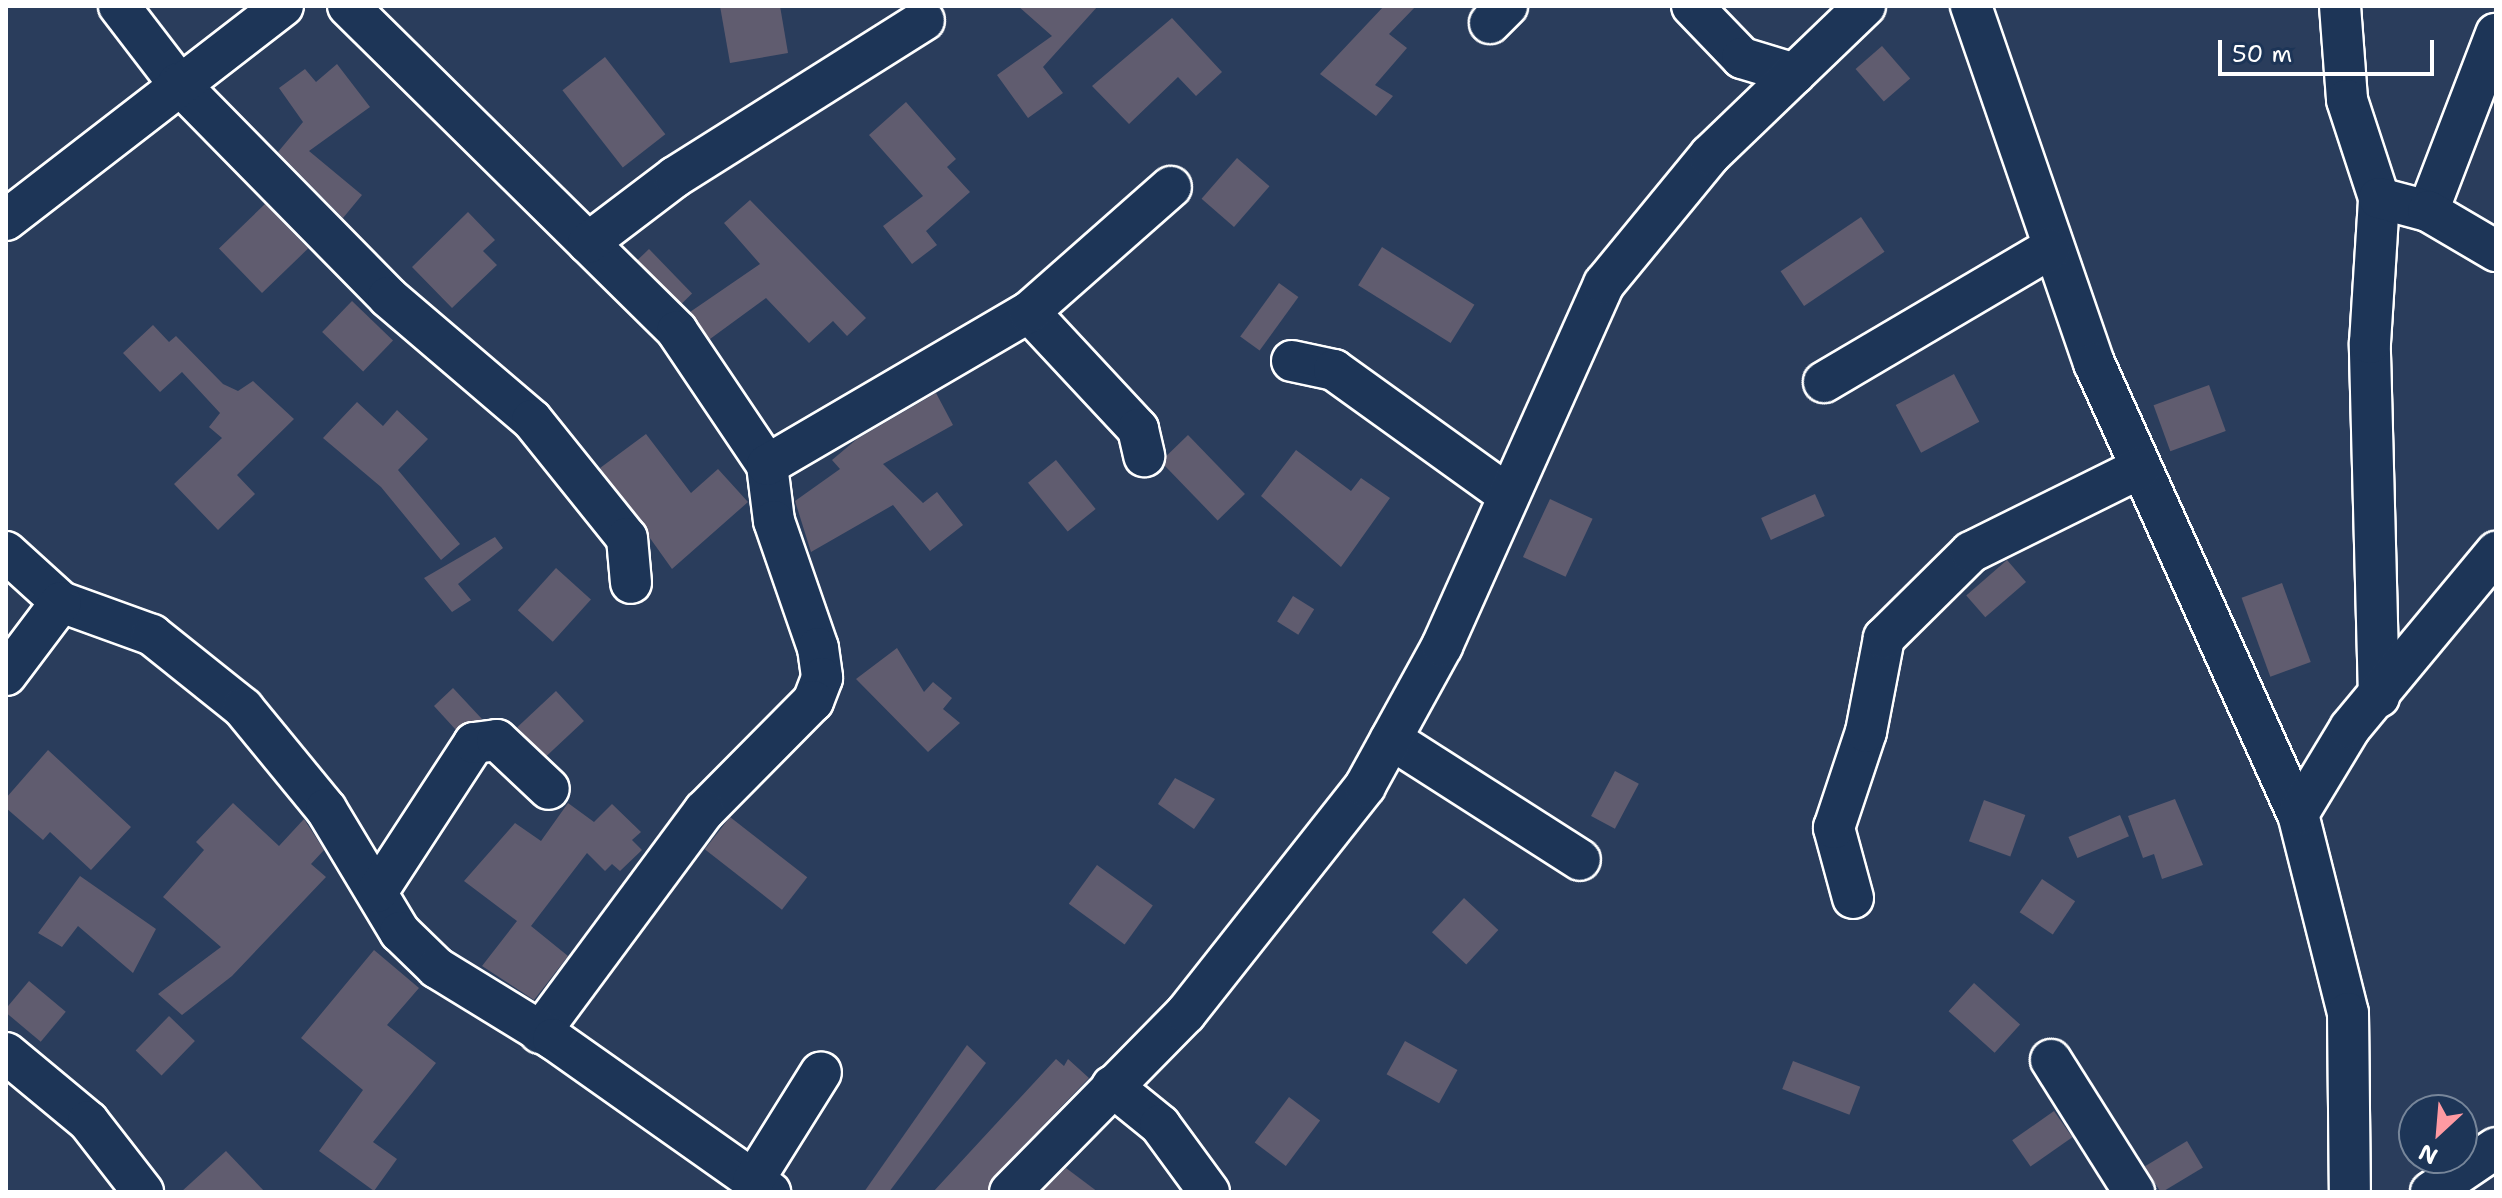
<!DOCTYPE html>
<style>
body{margin:0}
#map{position:relative;width:2502px;height:1198px;overflow:hidden;background:#2a3d5c;font-family:"Shantell Sans",sans-serif}
div>[style]{position:absolute}
.building>*{inset:0;background:#605c6f;transform-origin:0 0}
.roads{filter:drop-shadow(2px 0 #fff) drop-shadow(-2px 0 #fff) drop-shadow(0 2px #fff) drop-shadow(0 -2px #fff)}
.minor>*{height:40px;margin:-20px;padding:0 20px;transform-origin:20px;border-radius:20px;background:#1d3557}
span{translate:-50% -50%;white-space:nowrap;text-align:center;line-height:1.15;-webkit-text-stroke:6px #1d3557;paint-order:stroke}
.frame{position:absolute;inset:0;border:8px solid #fff;pointer-events:none}
.north{position:absolute;left:2398px;top:1094px;width:80px;height:80px;box-sizing:border-box;background:#1d3557;border:2px solid #77869a;border-radius:50%;rotate:206deg;font-size:22px;font-weight:700;line-height:32px;text-align:center;color:#fff}
.north::after{content:'';display:block;margin:auto;width:28px;height:36px;background:#ff9aa2;clip-path:polygon(50% 0,100% 100%,50% 72%,0 100%)}
.scale{position:absolute;left:2218px;top:40px;width:216px;height:36px;box-sizing:border-box;border:4px solid #fff;border-top:0;padding-left:10px;font-size:24px;line-height:28px;white-space:nowrap;color:#fff;-webkit-text-stroke:6px #1d3557;paint-order:stroke}
</style>
<div id="map">
<div class="building">
<div style="clip-path:polygon(720px 6px,780px 6px,788px 53px,730px 63px)"></div>
<div style="clip-path:polygon(1018px 6px,1098px 6px,1043px 67px,1063px 93px,1028px 118px,997px 75px,1052px 36px)"></div>
<div style="clip-path:polygon(1384px 6px,1416px 6px,1389px 34px,1407px 48px,1375px 85px,1393px 96px,1376px 116px,1320px 74px)"></div>
<div style="clip-path:polygon(1172px 18px,1222px 72px,1196px 96px,1178px 77px,1129px 124px,1092px 86px)"></div>
<div style="left:1882px;top:46px;width:43px;height:35px;rotate:49deg"></div>
<div style="left:605px;top:57px;width:98px;height:54px;rotate:52deg"></div>
<div style="clip-path:polygon(337px 64px,370px 107px,309px 151px,362px 195px,343px 218px,278px 152px,303px 122px,279px 88px,305px 69px,316px 82px)"></div>
<div style="clip-path:polygon(906px 102px,956px 159px,947px 167px,970px 192px,926px 231px,937px 245px,912px 264px,883px 226px,923px 196px,869px 135px)"></div>
<div style="left:1237px;top:158px;width:43px;height:54px;rotate:41deg"></div>
<div style="clip-path:polygon(750px 200px,866px 318px,847px 336px,833px 321px,809px 343px,766px 298px,710px 339px,690px 312px,760px 264px,724px 223px)"></div>
<div style="left:265px;top:204px;width:62px;height:64px;rotate:46deg"></div>
<div style="clip-path:polygon(468px 212px,495px 240px,483px 251px,497px 265px,452px 308px,412px 267px)"></div>
<div style="left:1861px;top:217px;width:42px;height:97px;rotate:56deg"></div>
<div style="left:1382px;top:247px;width:109px;height:45px;rotate:32deg"></div>
<div style="left:649px;top:249px;width:62px;height:16px;rotate:46deg"></div>
<div style="left:1279px;top:283px;width:24px;height:66px;rotate:36deg"></div>
<div style="left:352px;top:301px;width:57px;height:43px;rotate:44deg"></div>
<div style="clip-path:polygon(153px 325px,169px 342px,176px 336px,223px 384px,238px 391px,253px 381px,294px 419px,237px 475px,255px 494px,218px 530px,174px 484px,222px 438px,209px 427px,220px 413px,182px 372px,160px 392px,123px 353px)"></div>
<div style="left:1954px;top:374px;width:54px;height:66px;rotate:62deg"></div>
<div style="left:2209px;top:385px;width:49px;height:59px;rotate:70deg"></div>
<div style="clip-path:polygon(936px 393px,953px 425px,883px 464px,923px 503px,937px 492px,963px 525px,930px 551px,893px 505px,811px 552px,795px 501px,840px 469px,832px 460px,857px 439px)"></div>
<div style="clip-path:polygon(357px 402px,383px 426px,397px 410px,428px 439px,398px 470px,460px 544px,441px 560px,381px 487px,323px 438px)"></div>
<div style="clip-path:polygon(646px 434px,691px 493px,718px 469px,748px 502px,672px 569px,600px 468px)"></div>
<div style="left:1188px;top:435px;width:82px;height:38px;rotate:46deg"></div>
<div style="clip-path:polygon(1296px 450px,1351px 491px,1361px 478px,1390px 498px,1341px 567px,1261px 496px)"></div>
<div style="left:1056px;top:460px;width:63px;height:36px;rotate:51deg"></div>
<div style="left:1815px;top:494px;width:24px;height:59px;rotate:66deg"></div>
<div style="left:1550px;top:499px;width:47px;height:64px;rotate:25deg"></div>
<div style="clip-path:polygon(495px 537px,503px 548px,458px 584px,471px 600px,452px 612px,424px 578px)"></div>
<div style="left:2007px;top:560px;width:29px;height:54px;rotate:49deg"></div>
<div style="left:556px;top:568px;width:47px;height:57px;rotate:42deg"></div>
<div style="left:2282px;top:583px;width:84px;height:43px;rotate:70deg"></div>
<div style="left:1293px;top:596px;width:25px;height:30px;rotate:32deg"></div>
<div style="clip-path:polygon(897px 648px,924px 692px,933px 682px,952px 698px,943px 709px,960px 723px,928px 752px,856px 679px)"></div>
<div style="clip-path:polygon(453px 688px,482px 719px,456px 730px,434px 706px)"></div>
<div style="left:556px;top:691px;width:41px;height:53px;rotate:47deg"></div>
<div style="clip-path:polygon(48px 750px,131px 827px,91px 870px,50px 832px,43px 840px,6px 808px,6px 798px)"></div>
<div style="left:1615px;top:771px;width:27px;height:51px;rotate:28deg"></div>
<div style="clip-path:polygon(1175px 778px,1215px 799px,1194px 829px,1158px 804px)"></div>
<div style="clip-path:polygon(2175px 799px,2203px 865px,2162px 879px,2154px 854px,2143px 858px,2128px 816px)"></div>
<div style="left:1984px;top:800px;width:44px;height:44px;rotate:20deg"></div>
<div style="clip-path:polygon(233px 803px,279px 846px,304px 819px,324px 850px,311px 864px,326px 877px,232px 976px,182px 1015px,158px 994px,221px 947px,163px 897px,204px 850px,196px 842px)"></div>
<div style="clip-path:polygon(568px 803px,594px 822px,612px 804px,641px 832px,632px 840px,642px 850px,620px 871px,612px 864px,605px 871px,587px 853px,531px 926px,568px 956px,534px 1000px,482px 966px,517px 921px,464px 881px,515px 823px,541px 841px)"></div>
<div style="left:2120px;top:815px;width:23px;height:56px;rotate:67deg"></div>
<div style="left:730px;top:817px;width:98px;height:41px;rotate:38deg"></div>
<div style="left:1097px;top:865px;width:69px;height:48px;rotate:36deg"></div>
<div style="clip-path:polygon(80px 876px,156px 929px,133px 973px,78px 926px,62px 947px,38px 933px)"></div>
<div style="left:2042px;top:879px;width:40px;height:40px;rotate:34deg"></div>
<div style="left:1464px;top:898px;width:47px;height:47px;rotate:43deg"></div>
<div style="clip-path:polygon(374px 950px,419px 988px,387px 1025px,436px 1063px,373px 1142px,397px 1159px,374px 1191px,319px 1151px,363px 1090px,301px 1038px)"></div>
<div style="left:29px;top:981px;width:48px;height:39px;rotate:40deg"></div>
<div style="left:1974px;top:983px;width:62px;height:38px;rotate:42deg"></div>
<div style="left:169px;top:1016px;width:36px;height:48px;rotate:44deg"></div>
<div style="left:1405px;top:1041px;width:60px;height:38px;rotate:29deg"></div>
<div style="clip-path:polygon(967px 1045px,986px 1063px,889px 1192px,864px 1192px)"></div>
<div style="clip-path:polygon(1056px 1059px,1064px 1066px,1068px 1059px,1089px 1078px,994px 1176px,988px 1192px,933px 1192px)"></div>
<div style="left:1793px;top:1061px;width:72px;height:30px;rotate:21deg"></div>
<div style="left:1289px;top:1097px;width:39px;height:57px;rotate:37deg"></div>
<div style="left:2054px;top:1111px;width:32px;height:51px;rotate:55deg"></div>
<div style="left:2187px;top:1141px;width:31px;height:49px;rotate:59deg"></div>
<div style="clip-path:polygon(226px 1151px,265px 1192px,181px 1192px)"></div>
<div style="clip-path:polygon(1066px 1168px,1098px 1192px,1042px 1192px)"></div>
</div>
<div class="roads">
<div class="minor">
<div style="left:119px;top:6px;width:97px;rotate:52.5deg"></div>
<div style="left:178px;top:83px;width:300px;rotate:45.5deg"></div>
<div style="left:388px;top:297px;width:189px;rotate:40.5deg"></div>
<div style="left:532px;top:420px;width:151px;rotate:51.2deg"></div>
<div style="left:627px;top:538px;width:45px;rotate:84.9deg"></div>
<div style="left:348px;top:6px;width:462px;rotate:44.6deg"></div>
<div style="left:677px;top:331px;width:161px;rotate:56.1deg"></div>
<div style="left:767px;top:465px;width:56px;rotate:82.9deg"></div>
<div style="left:774px;top:521px;width:134px;rotate:70.9deg"></div>
<div style="left:818px;top:648px;width:30px;rotate:82deg"></div>
<div style="left:822px;top:678px;width:25px;rotate:111deg"></div>
<div style="left:813px;top:701px;width:155px;rotate:134.7deg"></div>
<div style="left:704px;top:811px;width:276px;rotate:126.5deg"></div>
<div style="left:1692px;top:6px;width:72px;rotate:46.1deg"></div>
<div style="left:1742px;top:58px;width:55px;rotate:16.8deg"></div>
<div style="left:1971px;top:6px;width:378px;rotate:71deg"></div>
<div style="left:2094px;top:363px;width:495px;rotate:65.7deg"></div>
<div style="left:2298px;top:814px;width:205px;rotate:75.9deg"></div>
<div style="left:2348px;top:1013px;width:179px;rotate:89.4deg"></div>
<div style="left:2340px;top:6px;width:94px;rotate:85.7deg"></div>
<div style="left:2347px;top:100px;width:103px;rotate:71.9deg"></div>
<div style="left:1490px;top:23px;width:24px;rotate:-45deg"></div>
<div style="left:2428px;top:211px;width:190px;rotate:-69deg"></div>
<div style="left:6px;top:220px;width:350px;rotate:-37.7deg"></div>
<div style="left:588px;top:243px;width:109px;rotate:-37.2deg"></div>
<div style="left:675px;top:177px;width:294px;rotate:-32.2deg"></div>
<div style="left:1029px;top:312px;width:160px;rotate:47deg"></div>
<div style="left:1138px;top:429px;width:28px;rotate:77deg"></div>
<div style="left:1292px;top:361px;width:43px;rotate:12.1deg"></div>
<div style="left:1334px;top:370px;width:209px;rotate:35.7deg"></div>
<div style="left:1824px;top:382px;width:262px;rotate:-30.5deg"></div>
<div style="left:767px;top:465px;width:303px;rotate:-30.3deg"></div>
<div style="left:1029px;top:312px;width:189px;rotate:-41.4deg"></div>
<div style="left:6px;top:552px;width:74px;rotate:42.3deg"></div>
<div style="left:61px;top:602px;width:97px;rotate:19.9deg"></div>
<div style="left:152px;top:635px;width:117px;rotate:38.7deg"></div>
<div style="left:243px;top:708px;width:131px;rotate:50.6deg"></div>
<div style="left:326px;top:809px;width:144px;rotate:59deg"></div>
<div style="left:400px;top:932px;width:52px;rotate:44.2deg"></div>
<div style="left:437px;top:968px;width:136px;rotate:31.5deg"></div>
<div style="left:553px;top:1039px;width:266px;rotate:35.2deg"></div>
<div style="left:6px;top:675px;width:91px;rotate:-53deg"></div>
<div style="left:2379px;top:697px;width:354px;rotate:-91.5deg"></div>
<div style="left:2370px;top:343px;width:145px;rotate:-86.4deg"></div>
<div style="left:2379px;top:198px;width:51px;rotate:14.9deg"></div>
<div style="left:2428px;top:211px;width:79px;rotate:30.5deg"></div>
<div style="left:1391px;top:739px;width:224px;rotate:32.6deg"></div>
<div style="left:2298px;top:814px;width:100px;rotate:-58.8deg"></div>
<div style="left:2350px;top:728px;width:229px;rotate:-50.3deg"></div>
<div style="left:377px;top:892px;width:178px;rotate:-56.9deg"></div>
<div style="left:474px;top:743px;width:23px;rotate:-7deg"></div>
<div style="left:497px;top:740px;width:71px;rotate:43.3deg"></div>
<div style="left:1853px;top:898px;width:73px;rotate:-105.2deg"></div>
<div style="left:1834px;top:828px;width:101px;rotate:-71.6deg"></div>
<div style="left:1866px;top:732px;width:96px;rotate:-79.2deg"></div>
<div style="left:1884px;top:638px;width:122px;rotate:-44.7deg"></div>
<div style="left:1971px;top:552px;width:189px;rotate:-26.4deg"></div>
<div style="left:6px;top:1053px;width:107px;rotate:39.7deg"></div>
<div style="left:88px;top:1121px;width:90px;rotate:52.2deg"></div>
<div style="left:2051px;top:1060px;width:156px;rotate:57.8deg"></div>
<div style="left:1112px;top:1086px;width:62px;rotate:39.1deg"></div>
<div style="left:1160px;top:1125px;width:83px;rotate:53.8deg"></div>
<div style="left:753px;top:1181px;width:128px;rotate:-58deg"></div>
<div style="left:1010px;top:1192px;width:251px;rotate:-45.5deg"></div>
<div style="left:1186px;top:1013px;width:289px;rotate:-51.7deg"></div>
<div style="left:1365px;top:786px;width:160px;rotate:-61.2deg"></div>
<div style="left:1442px;top:646px;width:397px;rotate:-65.9deg"></div>
<div style="left:1604px;top:284px;width:167px;rotate:-50.6deg"></div>
<div style="left:1710px;top:155px;width:215px;rotate:-43.9deg"></div>
<div style="left:2431px;top:1192px;width:78px;rotate:-34.1deg"></div>
</div>
</div>
<div class="frame"></div>
<div class="north">N</div>
<div class="scale">50 m</div>
</div>
